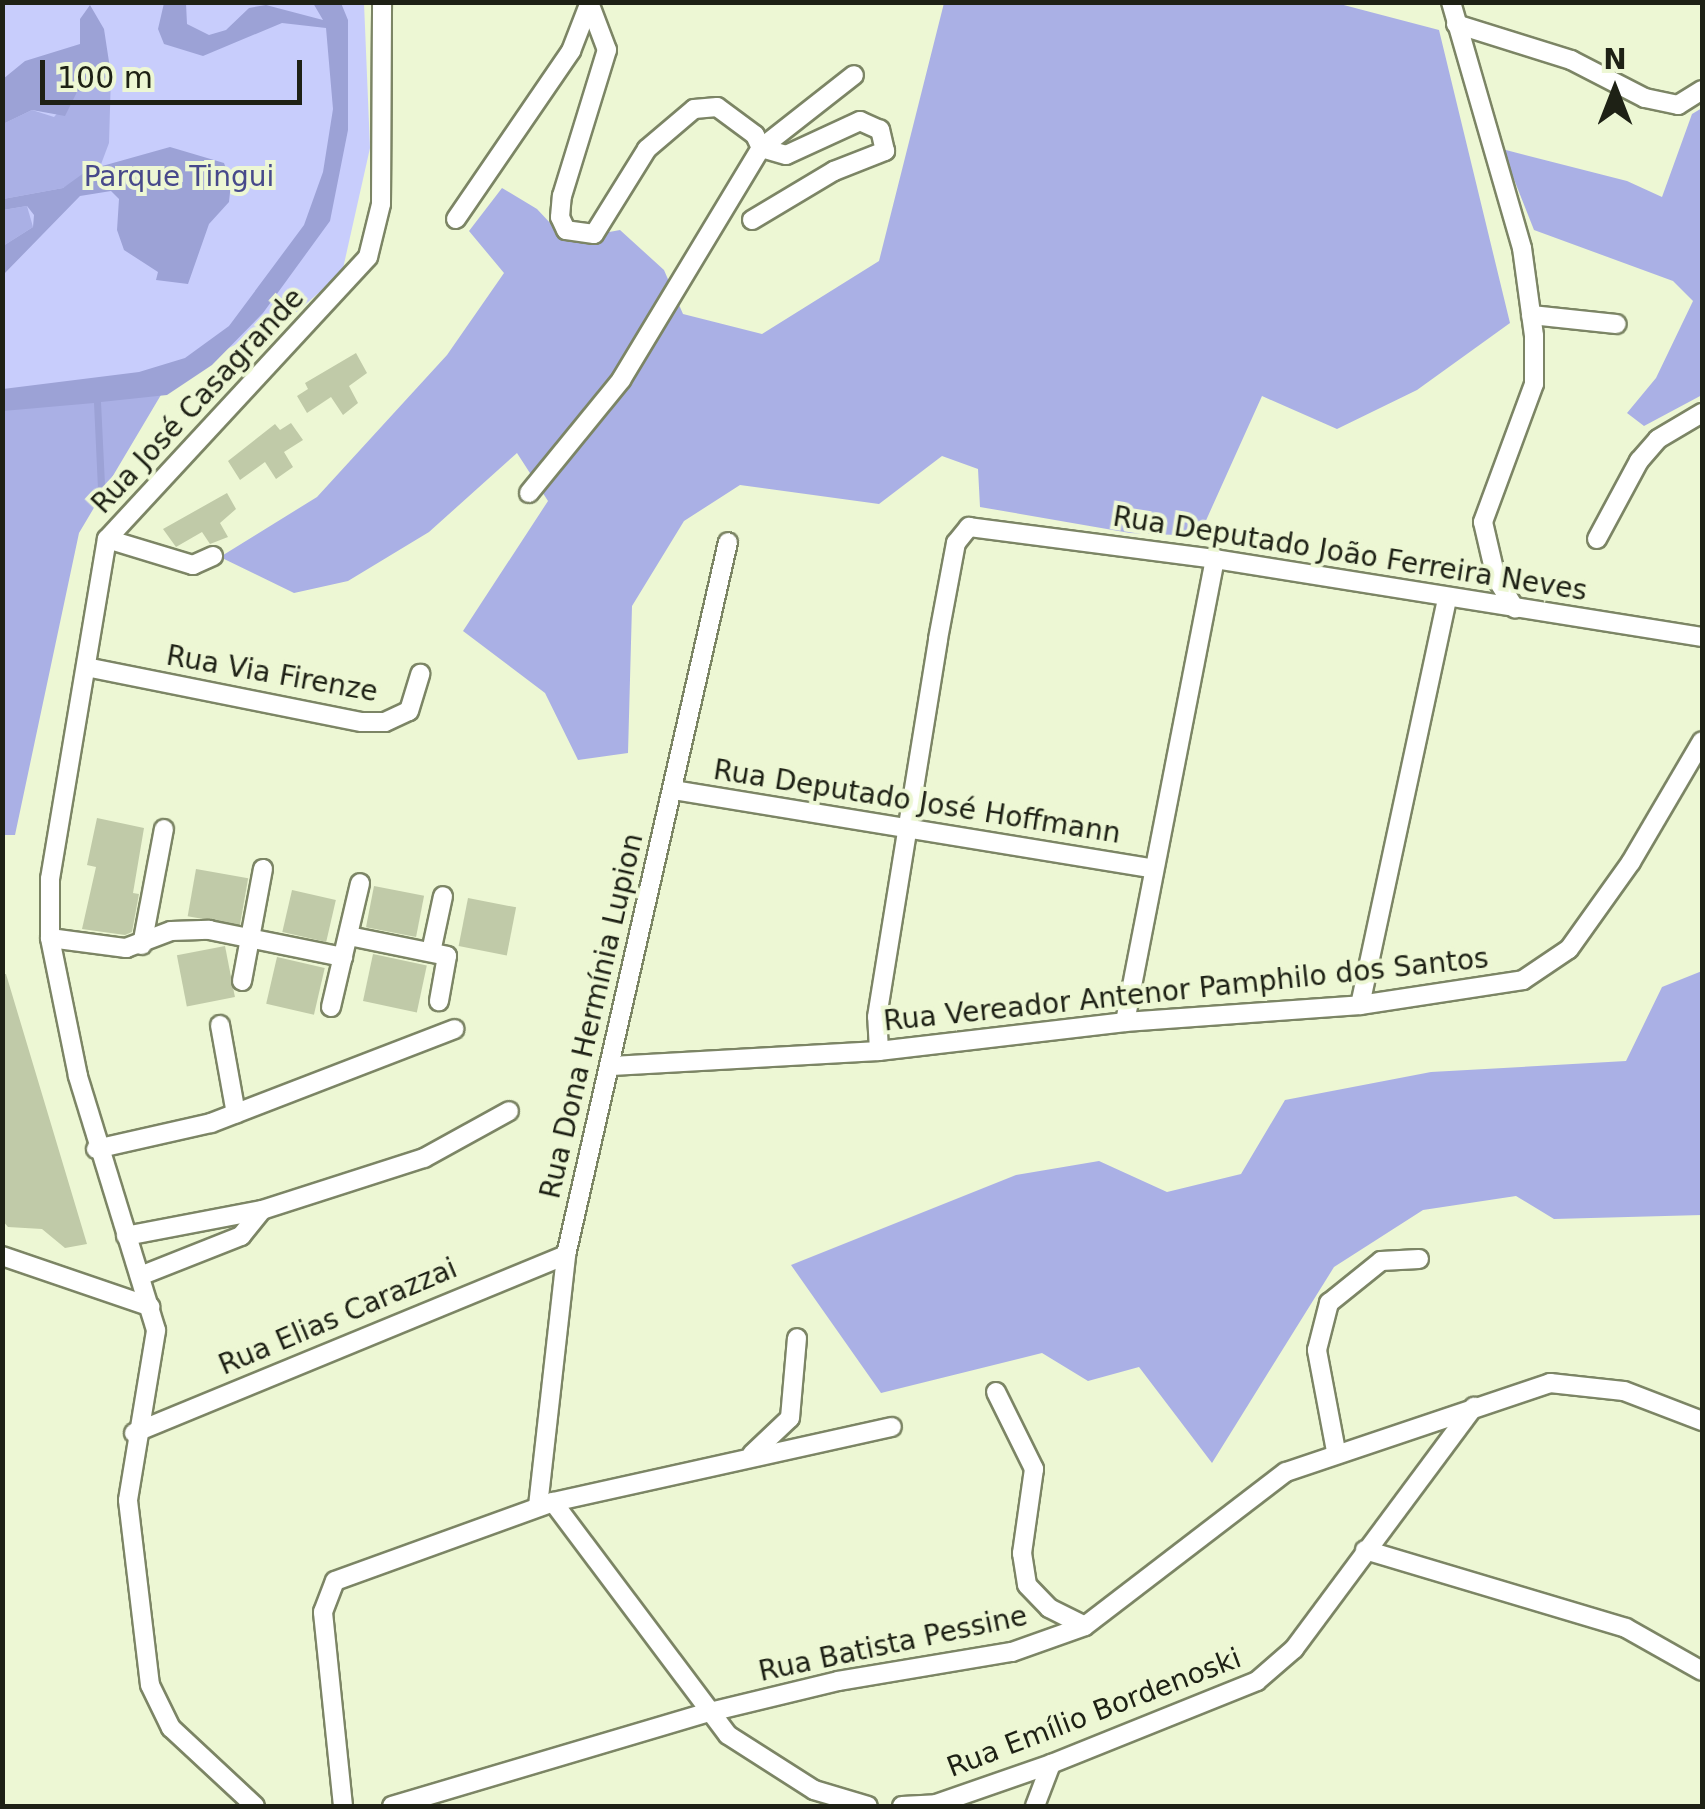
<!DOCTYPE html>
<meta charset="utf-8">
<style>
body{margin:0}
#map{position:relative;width:1705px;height:1809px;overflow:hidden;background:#edf7d4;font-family:"DejaVu Sans",sans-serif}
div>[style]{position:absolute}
.green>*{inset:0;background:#c8cdfc}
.forest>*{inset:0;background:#aab0e5}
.water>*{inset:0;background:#9ca2d6}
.building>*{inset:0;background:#c0caa8;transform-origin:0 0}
.roads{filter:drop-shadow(2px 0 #7c8565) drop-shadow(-2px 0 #7c8565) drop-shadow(0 2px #7c8565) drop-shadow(0 -2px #7c8565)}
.minor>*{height:18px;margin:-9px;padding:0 9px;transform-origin:9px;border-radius:9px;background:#fff}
span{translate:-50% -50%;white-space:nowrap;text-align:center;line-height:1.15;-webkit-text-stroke:8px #edf7d4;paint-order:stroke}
.park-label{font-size:28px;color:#47498b}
.street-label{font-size:28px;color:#1e2115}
.frame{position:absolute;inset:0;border:5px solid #1e2115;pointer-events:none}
.north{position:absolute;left:1565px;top:40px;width:100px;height:100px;-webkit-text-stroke:8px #edf7d4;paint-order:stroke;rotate:0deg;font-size:28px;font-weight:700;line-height:40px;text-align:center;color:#1e2115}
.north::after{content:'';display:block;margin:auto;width:35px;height:45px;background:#1e2115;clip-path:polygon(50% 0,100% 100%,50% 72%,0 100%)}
.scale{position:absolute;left:40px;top:60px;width:262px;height:45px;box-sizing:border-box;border:5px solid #1e2115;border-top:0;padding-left:12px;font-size:30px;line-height:35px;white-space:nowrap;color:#1e2115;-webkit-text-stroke:8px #edf7d4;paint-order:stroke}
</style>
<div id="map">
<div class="green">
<div style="clip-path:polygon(2px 3px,364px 3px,370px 148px,342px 273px,293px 315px,171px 378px,3px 399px)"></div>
</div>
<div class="forest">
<div style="clip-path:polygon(944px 3px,1336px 3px,1439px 30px,1510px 323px,1417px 390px,1337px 429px,1262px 396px,1199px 536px,1130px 533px,980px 507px,978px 469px,942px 456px,879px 504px,740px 485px,684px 521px,632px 606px,628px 753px,578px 760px,545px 693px,463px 631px,548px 501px,517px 453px,429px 532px,348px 581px,294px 593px,220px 557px,317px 497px,447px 355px,504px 273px,469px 231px,502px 188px,537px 209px,566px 240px,620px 230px,664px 270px,683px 314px,762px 334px,879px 261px)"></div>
<div style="clip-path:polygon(111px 75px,109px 143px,100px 167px,63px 188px,3px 199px,3px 124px,32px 110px,54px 117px,77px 92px)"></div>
<div style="clip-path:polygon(1702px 108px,1702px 395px,1644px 426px,1627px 413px,1656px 378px,1693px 301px,1673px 281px,1534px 230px,1502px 149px,1627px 181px,1662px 197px,1692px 114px)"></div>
<div style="clip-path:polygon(27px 206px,33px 227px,3px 246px,3px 210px)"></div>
<div style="clip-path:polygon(171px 378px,79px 533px,15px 835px,2px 835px,2px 400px)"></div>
<div style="clip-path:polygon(1702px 971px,1702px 1215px,1554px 1219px,1516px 1196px,1423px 1210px,1334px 1267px,1212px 1463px,1139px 1367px,1088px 1381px,1042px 1353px,881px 1393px,791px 1265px,1016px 1175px,1099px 1161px,1167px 1192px,1241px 1174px,1285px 1100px,1431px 1072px,1626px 1061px,1662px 987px)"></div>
</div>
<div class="water">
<div style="clip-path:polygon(164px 3px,186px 3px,187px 24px,209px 35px,226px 30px,249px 8px,266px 5px,323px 20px,313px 3px,341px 3px,348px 20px,348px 130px,330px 221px,263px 313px,212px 365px,167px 395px,101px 402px,105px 485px,98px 489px,94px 403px,3px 411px,3px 389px,139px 372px,185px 358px,229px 326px,304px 225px,323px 172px,333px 109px,326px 28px,282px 23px,203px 56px,164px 44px,158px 29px)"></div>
<div style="clip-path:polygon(90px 5px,104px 29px,111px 75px,77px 92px,65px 116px,32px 110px,3px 124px,3px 79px,25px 61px,80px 44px,80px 19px)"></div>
<div style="clip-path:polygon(170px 147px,224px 163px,231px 183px,229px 202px,209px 224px,188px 284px,156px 280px,158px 272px,124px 250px,117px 230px,119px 199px,111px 191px,80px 196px,3px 275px,3px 246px,33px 227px,34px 215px,27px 206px,3px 210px,3px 199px,63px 188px,88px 170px)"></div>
</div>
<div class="building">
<div style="clip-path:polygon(356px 353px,367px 373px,349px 386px,358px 403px,343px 415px,331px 397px,307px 413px,297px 396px,308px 389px,305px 383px)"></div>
<div style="clip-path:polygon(291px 423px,303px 440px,284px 452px,293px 467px,276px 479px,265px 462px,240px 480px,228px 461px,275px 424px,280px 430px)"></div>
<div style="clip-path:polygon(227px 493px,236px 509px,220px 523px,228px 537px,210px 544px,202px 532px,176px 547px,163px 529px)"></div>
<div style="clip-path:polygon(97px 818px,144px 828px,133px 893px,139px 894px,132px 932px,125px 935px,82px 929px,96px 867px,87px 865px)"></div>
<div style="left:196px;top:869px;width:53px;height:48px;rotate:10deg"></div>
<div style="left:374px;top:886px;width:51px;height:42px;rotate:11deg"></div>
<div style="left:292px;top:890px;width:45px;height:43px;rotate:13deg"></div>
<div style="left:468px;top:898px;width:49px;height:49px;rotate:11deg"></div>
<div style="left:225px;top:946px;width:52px;height:49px;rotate:79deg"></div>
<div style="left:373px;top:954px;width:55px;height:48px;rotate:12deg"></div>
<div style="left:277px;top:957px;width:49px;height:48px;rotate:13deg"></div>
<div style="clip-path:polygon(2px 974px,6px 974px,87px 1244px,65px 1248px,42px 1229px,8px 1227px,2px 1220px)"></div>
</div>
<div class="roads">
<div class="minor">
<div style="left:1451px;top:2px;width:256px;rotate:73.9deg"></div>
<div style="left:1522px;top:248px;width:89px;rotate:82.2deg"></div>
<div style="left:1534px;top:336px;width:48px;rotate:90deg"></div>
<div style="left:1534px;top:384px;width:147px;rotate:110.3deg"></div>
<div style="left:1483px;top:522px;width:57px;rotate:76.9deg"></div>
<div style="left:1496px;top:578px;width:36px;rotate:58deg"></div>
<div style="left:1456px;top:24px;width:121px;rotate:17.4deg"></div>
<div style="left:1571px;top:60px;width:83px;rotate:27.2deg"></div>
<div style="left:1645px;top:98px;width:34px;rotate:12deg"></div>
<div style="left:1678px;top:105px;width:28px;rotate:-32deg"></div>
<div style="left:456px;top:219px;width:204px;rotate:-55.6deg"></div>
<div style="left:571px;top:51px;width:53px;rotate:-68.8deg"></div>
<div style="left:752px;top:220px;width:96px;rotate:-30.9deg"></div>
<div style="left:834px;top:171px;width:55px;rotate:-21.4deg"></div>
<div style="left:885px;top:151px;width:22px;rotate:-103deg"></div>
<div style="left:880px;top:130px;width:22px;rotate:-156deg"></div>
<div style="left:860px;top:121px;width:81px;rotate:155.3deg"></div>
<div style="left:786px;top:155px;width:26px;rotate:-164deg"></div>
<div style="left:761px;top:148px;width:118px;rotate:-38.1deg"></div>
<div style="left:1531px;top:315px;width:86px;rotate:6deg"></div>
<div style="left:529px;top:493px;width:146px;rotate:-50.8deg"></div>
<div style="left:621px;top:380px;width:271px;rotate:-58.9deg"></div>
<div style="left:761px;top:148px;width:14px;rotate:-115deg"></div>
<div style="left:755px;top:135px;width:47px;rotate:-143.6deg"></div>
<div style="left:717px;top:107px;width:23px;rotate:175deg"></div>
<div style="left:694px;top:109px;width:62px;rotate:139.6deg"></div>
<div style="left:647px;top:149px;width:100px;rotate:121.9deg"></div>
<div style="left:594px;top:234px;width:28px;rotate:-172deg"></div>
<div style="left:566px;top:230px;width:14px;rotate:-115deg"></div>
<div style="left:560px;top:217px;width:21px;rotate:-85deg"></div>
<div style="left:562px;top:196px;width:153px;rotate:-72.9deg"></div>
<div style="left:607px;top:50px;width:48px;rotate:-110.7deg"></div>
<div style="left:107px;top:539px;width:90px;rotate:16.8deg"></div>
<div style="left:193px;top:565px;width:22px;rotate:-24deg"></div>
<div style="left:1597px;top:539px;width:89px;rotate:-61.7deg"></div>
<div style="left:1639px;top:461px;width:29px;rotate:-49deg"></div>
<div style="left:1658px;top:439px;width:51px;rotate:-30.6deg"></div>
<div style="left:86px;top:667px;width:281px;rotate:11.3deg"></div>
<div style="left:362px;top:722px;width:23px"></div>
<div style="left:385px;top:722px;width:26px;rotate:-25deg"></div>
<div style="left:409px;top:711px;width:39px;rotate:-73deg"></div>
<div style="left:674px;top:790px;width:483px;rotate:9.3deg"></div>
<div style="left:349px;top:936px;width:100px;rotate:11.5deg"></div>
<div style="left:447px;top:956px;width:46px;rotate:100.1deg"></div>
<div style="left:50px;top:938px;width:77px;rotate:7.5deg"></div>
<div style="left:126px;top:948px;width:48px;rotate:-20.7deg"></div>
<div style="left:171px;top:931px;width:38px;rotate:-2deg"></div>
<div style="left:209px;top:930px;width:137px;rotate:11.4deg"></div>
<div style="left:142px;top:945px;width:118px;rotate:-79.3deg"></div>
<div style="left:431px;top:952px;width:57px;rotate:-77.9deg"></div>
<div style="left:242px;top:981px;width:114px;rotate:-79.4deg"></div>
<div style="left:1360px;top:1005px;width:415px;rotate:-77.9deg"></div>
<div style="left:331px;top:1007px;width:127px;rotate:-76.8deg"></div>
<div style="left:1125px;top:1022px;width:472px;rotate:-79deg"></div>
<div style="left:220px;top:1025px;width:90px;rotate:79.8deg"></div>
<div style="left:879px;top:1051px;width:34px;rotate:-93deg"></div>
<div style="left:877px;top:1017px;width:383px;rotate:-80.8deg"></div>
<div style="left:938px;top:639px;width:98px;rotate:-79.4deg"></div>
<div style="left:956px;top:543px;width:21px;rotate:-51deg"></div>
<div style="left:969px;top:527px;width:248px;rotate:7.4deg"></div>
<div style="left:1215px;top:559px;width:493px;rotate:9.1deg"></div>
<div style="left:612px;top:1066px;width:267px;rotate:-3.2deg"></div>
<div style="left:879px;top:1051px;width:248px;rotate:-6.7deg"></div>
<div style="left:1125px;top:1022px;width:236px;rotate:-4.1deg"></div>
<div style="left:1360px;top:1005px;width:165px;rotate:-8.7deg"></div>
<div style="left:1523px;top:980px;width:55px;rotate:-34deg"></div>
<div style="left:1569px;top:949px;width:107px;rotate:-54.5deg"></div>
<div style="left:1631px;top:862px;width:140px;rotate:-59.6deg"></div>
<div style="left:96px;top:1149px;width:118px;rotate:-12.7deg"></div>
<div style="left:211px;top:1123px;width:261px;rotate:-21.1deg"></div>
<div style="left:126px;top:1236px;width:138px;rotate:-10.8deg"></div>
<div style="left:262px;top:1210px;width:170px;rotate:-17.8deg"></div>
<div style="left:424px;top:1158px;width:97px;rotate:-28.9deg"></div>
<div style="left:2px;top:1256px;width:157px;rotate:18.9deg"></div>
<div style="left:140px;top:1276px;width:109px;rotate:-21.6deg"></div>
<div style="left:241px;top:1236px;width:33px;rotate:-51deg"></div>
<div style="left:996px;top:1392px;width:86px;rotate:63.7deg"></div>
<div style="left:1034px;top:1469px;width:85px;rotate:98.1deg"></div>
<div style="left:1022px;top:1553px;width:32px;rotate:81deg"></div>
<div style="left:1027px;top:1585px;width:32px;rotate:46deg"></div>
<div style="left:1049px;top:1608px;width:40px;rotate:26.6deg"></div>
<div style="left:134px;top:1433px;width:467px;rotate:-22.4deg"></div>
<div style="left:1336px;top:1451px;width:103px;rotate:-100.7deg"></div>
<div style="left:1317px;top:1350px;width:49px;rotate:-75.7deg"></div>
<div style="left:1329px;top:1303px;width:67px;rotate:-38.9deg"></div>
<div style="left:1381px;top:1261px;width:38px;rotate:-3deg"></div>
<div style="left:752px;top:1454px;width:52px;rotate:-43.5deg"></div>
<div style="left:790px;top:1418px;width:80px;rotate:-85deg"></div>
<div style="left:553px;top:1502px;width:291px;rotate:53.1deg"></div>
<div style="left:728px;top:1735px;width:102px;rotate:32.6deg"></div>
<div style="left:814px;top:1790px;width:56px;rotate:16.5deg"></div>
<div style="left:538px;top:1506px;width:253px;rotate:-83.6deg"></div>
<div style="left:566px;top:1255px;width:731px;rotate:-77.2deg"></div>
<div style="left:1365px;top:1550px;width:272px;rotate:16.6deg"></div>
<div style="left:1626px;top:1628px;width:87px;rotate:29.5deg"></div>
<div style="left:255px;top:1806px;width:115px;rotate:-137.1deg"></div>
<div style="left:171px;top:1728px;width:48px;rotate:-116deg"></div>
<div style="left:150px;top:1685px;width:186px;rotate:-96.8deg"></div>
<div style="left:128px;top:1500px;width:172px;rotate:-80.6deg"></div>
<div style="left:156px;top:1330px;width:266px;rotate:-107.1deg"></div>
<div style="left:78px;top:1076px;width:141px;rotate:-101.5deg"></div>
<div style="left:50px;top:938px;width:59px;rotate:-90deg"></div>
<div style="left:50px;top:879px;width:345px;rotate:-80.5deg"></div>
<div style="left:107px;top:539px;width:384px;rotate:-47.2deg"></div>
<div style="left:368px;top:257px;width:55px;rotate:-76.2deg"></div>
<div style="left:381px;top:204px;width:202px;rotate:-89.7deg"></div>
<div style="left:343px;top:1806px;width:195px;rotate:-95.9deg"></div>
<div style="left:323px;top:1612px;width:33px;rotate:-69deg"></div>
<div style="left:335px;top:1581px;width:232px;rotate:-19.9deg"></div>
<div style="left:553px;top:1502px;width:347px;rotate:-12.5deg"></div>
<div style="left:392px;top:1806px;width:332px;rotate:-16.5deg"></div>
<div style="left:710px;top:1712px;width:132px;rotate:-13.6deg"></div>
<div style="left:838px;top:1681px;width:176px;rotate:-9.5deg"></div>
<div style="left:1012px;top:1652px;width:77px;rotate:-19.6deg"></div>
<div style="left:1085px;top:1626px;width:253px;rotate:-37.5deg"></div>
<div style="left:1286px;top:1472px;width:279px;rotate:-18.6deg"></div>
<div style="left:1550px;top:1383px;width:74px;rotate:6.2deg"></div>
<div style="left:1624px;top:1391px;width:84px;rotate:21deg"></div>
<div style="left:902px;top:1806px;width:34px;rotate:-3deg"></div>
<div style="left:936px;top:1804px;width:122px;rotate:-19.2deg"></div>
<div style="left:1051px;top:1764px;width:222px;rotate:-21.9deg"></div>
<div style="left:1257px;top:1681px;width:49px;rotate:-40.9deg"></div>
<div style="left:1294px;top:1649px;width:302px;rotate:-53.4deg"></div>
<div style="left:1035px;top:1806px;width:45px;rotate:-69.1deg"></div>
</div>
</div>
<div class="park-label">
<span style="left:179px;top:177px">Parque Tingui</span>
</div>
<div class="street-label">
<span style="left:198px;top:401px;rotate:-47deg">Rua José Casagrande</span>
<span style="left:1350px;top:554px;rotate:9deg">Rua Deputado João Ferreira Neves</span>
<span style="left:272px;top:674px;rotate:10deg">Rua Via Firenze</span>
<span style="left:917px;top:802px;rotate:9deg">Rua Deputado José Hoffmann</span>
<span style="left:1186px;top:990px;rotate:-6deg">Rua Vereador Antenor Pamphilo dos Santos</span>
<span style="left:592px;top:1016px;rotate:-77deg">Rua Dona Hermínia Lupion</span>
<span style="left:338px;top:1317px;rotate:-23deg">Rua Elias Carazzai</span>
<span style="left:893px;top:1644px;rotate:-12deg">Rua Batista Pessine</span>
<span style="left:1094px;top:1713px;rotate:-21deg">Rua Emílio Bordenoski</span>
</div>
<div class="frame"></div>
<div class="north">N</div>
<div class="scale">100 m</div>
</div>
